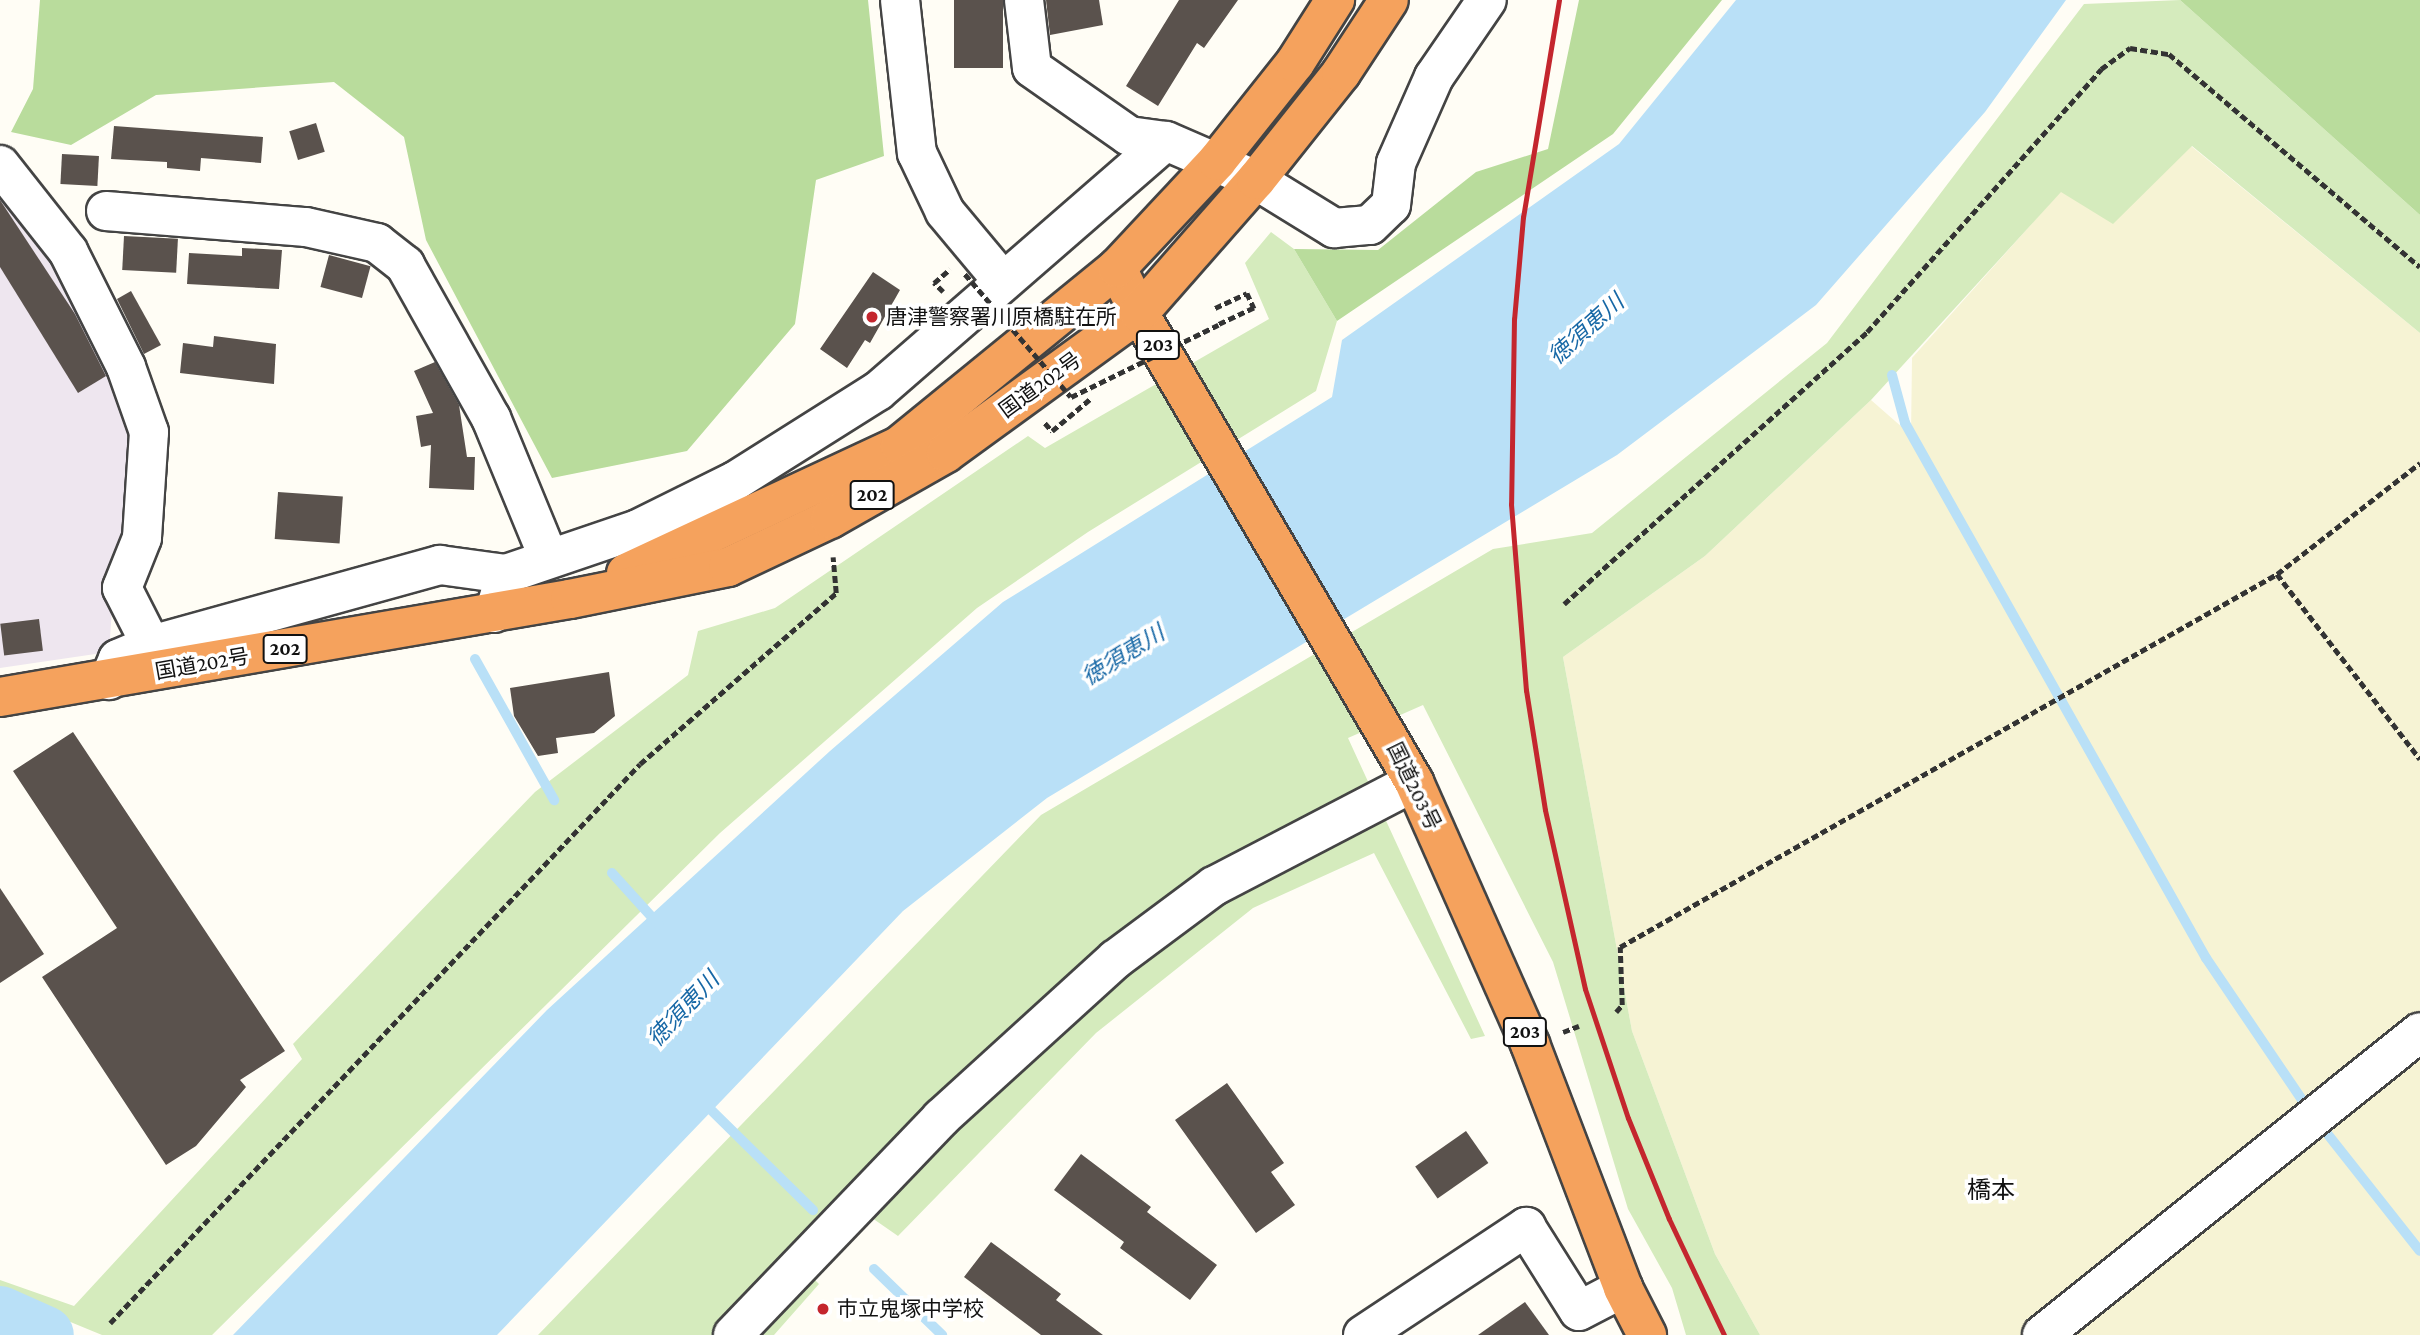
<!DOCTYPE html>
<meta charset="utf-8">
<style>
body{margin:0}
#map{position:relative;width:2420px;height:1335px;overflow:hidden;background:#fffdf5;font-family:"Crimson Pro","Noto Sans JP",serif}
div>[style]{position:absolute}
.industrial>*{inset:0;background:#eee6ef}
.farmland>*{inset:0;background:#f6f3d4}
.green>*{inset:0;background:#d5ebbd}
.forest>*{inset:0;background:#b9dc9c}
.water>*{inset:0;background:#b9e0f7}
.stream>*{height:10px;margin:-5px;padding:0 5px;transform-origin:5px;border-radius:5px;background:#b9e0f7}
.river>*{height:58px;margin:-29px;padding:0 29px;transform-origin:29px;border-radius:29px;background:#b9e0f7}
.building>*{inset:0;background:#5a524d;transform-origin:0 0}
.path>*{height:4.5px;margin-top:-2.25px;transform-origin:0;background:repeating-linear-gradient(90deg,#333 0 7px,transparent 0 10.5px)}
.roads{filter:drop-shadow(2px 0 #444) drop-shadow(-2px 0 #444) drop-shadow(0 2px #444) drop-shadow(0 -2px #444)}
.minor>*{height:38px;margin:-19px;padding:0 19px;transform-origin:19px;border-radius:19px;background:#fff}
.highway>*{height:38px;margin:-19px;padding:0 19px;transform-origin:19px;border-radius:19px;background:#f5a25d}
.rail>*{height:5px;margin:-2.5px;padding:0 2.5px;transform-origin:2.5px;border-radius:2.5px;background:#c4262e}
.path-bridge>*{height:4.5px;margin-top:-2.25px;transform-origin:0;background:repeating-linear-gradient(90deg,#333 0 7px,transparent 0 10.5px)}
.dots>*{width:19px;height:19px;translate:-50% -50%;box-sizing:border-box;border:4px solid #fff;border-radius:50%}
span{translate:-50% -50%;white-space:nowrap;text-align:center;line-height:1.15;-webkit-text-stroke:7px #fff;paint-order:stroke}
.shield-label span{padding:2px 5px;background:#fff;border:2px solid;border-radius:5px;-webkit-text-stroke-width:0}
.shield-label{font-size:19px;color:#111;font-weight:700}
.poi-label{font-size:21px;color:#111}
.left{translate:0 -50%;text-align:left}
.street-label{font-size:21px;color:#111}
.water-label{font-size:23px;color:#1768a6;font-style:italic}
.quarter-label{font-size:24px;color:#111}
</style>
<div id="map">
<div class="industrial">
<div style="clip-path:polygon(0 189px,16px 191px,118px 369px,139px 437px,131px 539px,114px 581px,109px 652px,0 668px)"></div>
</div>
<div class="farmland">
<div style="clip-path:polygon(2191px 146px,2420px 333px,2420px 1022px,2026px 1335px,1760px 1335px,1715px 1254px,1632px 1031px,1563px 657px,1705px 556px,1871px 400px,1911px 435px,1912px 358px,2061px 191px,2113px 223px)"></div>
<div style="clip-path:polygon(2420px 1048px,2420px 1335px,2059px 1335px)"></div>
</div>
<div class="green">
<div style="clip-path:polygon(2180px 0,2420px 215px,2420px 333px,2192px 146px,2113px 224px,2061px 192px,1871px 400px,1705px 556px,1563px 657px,1632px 1031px,1715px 1254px,1760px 1335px,1686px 1335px,1672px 1288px,1628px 1209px,1553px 962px,1423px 705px,1348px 738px,1485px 1036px,1471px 1039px,1374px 853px,1253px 908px,1096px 1033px,898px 1236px,849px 1202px,797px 1262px,819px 1284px,774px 1335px,538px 1335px,1041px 815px,1493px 549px,1592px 533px,1827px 343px,2084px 4px)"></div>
<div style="clip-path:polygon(1271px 232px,1294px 249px,1337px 321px,1316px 391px,1088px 532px,977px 608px,720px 833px,212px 1335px,102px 1335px,0 1293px,0 1280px,74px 1306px,302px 1059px,293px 1044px,535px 792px,688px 675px,698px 631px,775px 608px,1028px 436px,1045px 448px,1269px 319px,1245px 263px)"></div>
</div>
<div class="forest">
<div style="clip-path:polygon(40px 0,868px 0,884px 156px,816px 180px,795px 324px,687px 451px,552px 478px,426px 240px,404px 137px,334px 82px,156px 95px,71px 145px,11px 132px,33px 89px)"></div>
<div style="clip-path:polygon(1579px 0,1722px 0,1613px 134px,1337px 321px,1294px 249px,1378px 250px,1476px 172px,1548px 149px)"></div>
<div style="clip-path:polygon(2180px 0,2420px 0,2420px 215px)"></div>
</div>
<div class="water">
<div style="clip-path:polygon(1736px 0,2066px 0,1985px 112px,1816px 305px,1617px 455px,1047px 798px,903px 911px,497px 1335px,233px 1335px,547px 1010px,830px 751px,1003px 602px,1332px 397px,1342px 340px,1619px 144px)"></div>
</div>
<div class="stream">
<div style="left:1892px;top:375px;width:50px;rotate:74.8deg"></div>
<div style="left:1905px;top:423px;width:614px;rotate:60.64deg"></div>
<div style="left:2206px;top:958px;width:184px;rotate:55.9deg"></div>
<div style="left:475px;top:659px;width:162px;rotate:60.7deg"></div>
<div style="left:612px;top:873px;width:70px;rotate:47.9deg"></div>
<div style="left:706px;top:1105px;width:150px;rotate:44.5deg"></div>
<div style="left:2318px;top:1122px;width:164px;rotate:51.7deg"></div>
<div style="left:874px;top:1269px;width:95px;rotate:44.1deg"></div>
</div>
<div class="river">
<div style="left:0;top:1315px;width:49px;rotate:24deg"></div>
</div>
<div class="building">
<div style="left:954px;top:0;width:49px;height:68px"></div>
<div style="clip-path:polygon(1046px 0,1099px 0,1103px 25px,1050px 35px)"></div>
<div style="clip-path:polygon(1179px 0,1238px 0,1204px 48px,1197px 43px,1158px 106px,1126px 86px)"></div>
<div style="left:316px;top:123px;width:30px;height:28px;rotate:73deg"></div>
<div style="clip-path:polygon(114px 126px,263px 137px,261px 163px,201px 158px,200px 171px,167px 168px,167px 162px,111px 159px)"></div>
<div style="left:62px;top:154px;width:37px;height:30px;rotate:3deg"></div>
<div style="clip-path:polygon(0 200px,75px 314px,106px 376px,78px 393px,0 267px)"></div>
<div style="left:124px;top:236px;width:54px;height:34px;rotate:3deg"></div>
<div style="clip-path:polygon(242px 248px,282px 250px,279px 289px,187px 284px,189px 253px,242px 256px)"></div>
<div style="left:329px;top:255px;width:43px;height:33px;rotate:15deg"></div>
<div style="clip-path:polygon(873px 272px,900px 290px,870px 343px,865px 340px,847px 368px,820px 349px)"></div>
<div style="clip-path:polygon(131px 291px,161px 345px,144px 354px,117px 299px)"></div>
<div style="clip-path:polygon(214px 336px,276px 344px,274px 384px,180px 373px,183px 343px,213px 347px)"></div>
<div style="clip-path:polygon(435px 362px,459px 405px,467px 457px,475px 457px,474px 490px,429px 488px,431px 445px,421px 447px,416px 416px,433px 413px,414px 371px)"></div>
<div style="left:278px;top:492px;width:65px;height:47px;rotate:4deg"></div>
<div style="left:39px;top:619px;width:32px;height:39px;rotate:83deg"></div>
<div style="clip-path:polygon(609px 672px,615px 716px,594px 733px,556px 738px,558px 753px,538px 756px,514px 716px,510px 688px)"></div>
<div style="clip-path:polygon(73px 732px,285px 1051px,240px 1080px,246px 1087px,196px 1146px,166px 1165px,42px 977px,117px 928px,13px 771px)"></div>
<div style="clip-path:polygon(0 888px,44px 954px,0 983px)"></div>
<div style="clip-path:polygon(1227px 1083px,1284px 1163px,1271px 1172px,1295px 1205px,1256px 1233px,1175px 1120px)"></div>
<div style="left:1466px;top:1131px;width:39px;height:62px;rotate:55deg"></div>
<div style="clip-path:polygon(1081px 1154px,1151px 1207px,1147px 1212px,1217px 1265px,1190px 1300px,1120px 1248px,1124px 1242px,1054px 1190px)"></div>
<div style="clip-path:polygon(991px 1242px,1061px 1294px,1056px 1300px,1103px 1335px,1041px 1335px,964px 1277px)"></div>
<div style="clip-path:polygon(1525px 1302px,1549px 1335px,1478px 1335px)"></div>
</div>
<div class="path">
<div style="left:943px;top:292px;width:13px;rotate:-135deg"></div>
<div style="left:934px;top:283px;width:21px;rotate:-41deg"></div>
<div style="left:1215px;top:308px;width:35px;rotate:-25deg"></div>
<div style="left:1247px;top:293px;width:17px;rotate:65deg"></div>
<div style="left:1254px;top:308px;width:40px;rotate:155deg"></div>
<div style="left:1045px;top:423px;width:11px;rotate:49deg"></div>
<div style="left:1052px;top:431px;width:50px;rotate:-40.1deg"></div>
<div style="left:2277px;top:574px;width:234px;rotate:52.3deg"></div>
<div style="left:1564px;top:604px;width:407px;rotate:-41.9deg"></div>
<div style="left:1867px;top:332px;width:352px;rotate:-48.3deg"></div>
<div style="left:2101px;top:69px;width:36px;rotate:-36deg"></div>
<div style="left:2130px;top:48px;width:39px;rotate:9deg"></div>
<div style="left:2169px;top:54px;width:329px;rotate:40.3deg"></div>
<div style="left:1616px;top:1012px;width:9px;rotate:-49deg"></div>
<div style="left:1622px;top:1005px;width:58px;rotate:-92deg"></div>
<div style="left:1620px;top:947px;width:755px;rotate:-29.58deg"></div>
<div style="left:2277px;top:574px;width:181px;rotate:-37.8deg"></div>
<div style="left:1563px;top:1032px;width:17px;rotate:-21deg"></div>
<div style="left:110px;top:1323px;width:770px;rotate:-46.53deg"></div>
<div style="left:640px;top:764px;width:260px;rotate:-41.1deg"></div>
<div style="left:836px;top:593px;width:36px;rotate:-95deg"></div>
</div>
<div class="roads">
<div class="minor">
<div style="left:900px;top:0;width:154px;rotate:83.7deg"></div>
<div style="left:917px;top:153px;width:65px;rotate:64.6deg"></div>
<div style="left:945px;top:212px;width:87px;rotate:50.1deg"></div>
<div style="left:1024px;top:0;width:68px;rotate:83.3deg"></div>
<div style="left:1032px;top:68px;width:118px;rotate:35deg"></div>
<div style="left:1129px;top:136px;width:37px;rotate:8deg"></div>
<div style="left:0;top:165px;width:110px;rotate:51.7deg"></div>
<div style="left:68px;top:251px;width:130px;rotate:63.4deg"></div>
<div style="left:126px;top:367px;width:69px;rotate:70.5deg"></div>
<div style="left:149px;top:432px;width:106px;rotate:93.8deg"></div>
<div style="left:142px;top:538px;width:54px;rotate:111.8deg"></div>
<div style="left:122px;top:588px;width:64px;rotate:63deg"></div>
<div style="left:151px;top:645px;width:36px;rotate:157deg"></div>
<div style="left:118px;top:659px;width:23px;rotate:113deg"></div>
<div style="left:106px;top:211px;width:201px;rotate:4.6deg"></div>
<div style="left:306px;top:227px;width:73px;rotate:12.7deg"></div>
<div style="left:377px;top:243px;width:36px;rotate:38deg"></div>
<div style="left:405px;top:265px;width:176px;rotate:60.7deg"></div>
<div style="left:491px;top:418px;width:152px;rotate:67.6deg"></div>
<div style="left:494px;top:613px;width:41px;rotate:-72.9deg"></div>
<div style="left:506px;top:574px;width:139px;rotate:-18.8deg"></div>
<div style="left:638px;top:529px;width:108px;rotate:-26.3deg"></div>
<div style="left:735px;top:481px;width:169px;rotate:-32.2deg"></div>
<div style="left:878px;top:391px;width:381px;rotate:-41deg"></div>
<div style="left:1166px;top:141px;width:98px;rotate:23.4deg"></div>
<div style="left:1256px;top:180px;width:92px;rotate:31.6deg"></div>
<div style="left:1334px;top:228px;width:36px;rotate:-5deg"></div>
<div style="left:1370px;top:225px;width:29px;rotate:-44deg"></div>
<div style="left:1391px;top:205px;width:42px;rotate:-83.2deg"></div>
<div style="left:1396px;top:163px;width:94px;rotate:-66.2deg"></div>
<div style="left:1434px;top:77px;width:93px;rotate:-55.5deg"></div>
<div style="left:151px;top:645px;width:300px;rotate:-15.5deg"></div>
<div style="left:440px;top:565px;width:67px;rotate:7.8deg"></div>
<div style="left:733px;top:1335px;width:301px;rotate:-46.2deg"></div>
<div style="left:941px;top:1118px;width:236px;rotate:-42.3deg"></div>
<div style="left:1116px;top:959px;width:122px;rotate:-36.7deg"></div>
<div style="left:1214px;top:886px;width:225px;rotate:-27.5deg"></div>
<div style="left:1363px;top:1335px;width:196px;rotate:-33.5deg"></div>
<div style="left:1526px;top:1227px;width:99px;rotate:57.8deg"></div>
<div style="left:1579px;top:1311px;width:50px;rotate:-27.6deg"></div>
<div style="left:2042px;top:1335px;width:484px;rotate:-38.7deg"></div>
</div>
<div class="highway">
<div style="left:1117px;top:268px;width:50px;rotate:63.9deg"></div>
<div style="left:1139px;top:313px;width:544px;rotate:59.61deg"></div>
<div style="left:1414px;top:782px;width:287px;rotate:66.1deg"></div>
<div style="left:1530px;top:1044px;width:261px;rotate:69.1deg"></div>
<div style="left:1623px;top:1288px;width:53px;rotate:62.9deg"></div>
<div style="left:626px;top:573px;width:302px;rotate:-25deg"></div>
<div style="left:900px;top:445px;width:280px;rotate:-39.2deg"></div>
<div style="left:1117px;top:268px;width:146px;rotate:-46.9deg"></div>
<div style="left:1217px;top:161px;width:125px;rotate:-51.5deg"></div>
<div style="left:1295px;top:63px;width:75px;rotate:-57.6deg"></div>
<div style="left:0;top:697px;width:578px;rotate:-9.76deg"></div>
<div style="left:570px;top:599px;width:161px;rotate:-11.4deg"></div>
<div style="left:728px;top:567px;width:113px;rotate:-25.2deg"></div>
<div style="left:830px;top:519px;width:133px;rotate:-29.6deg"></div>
<div style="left:946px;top:453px;width:238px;rotate:-36deg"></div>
<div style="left:1139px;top:313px;width:177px;rotate:-48.7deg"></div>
<div style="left:1256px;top:180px;width:137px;rotate:-51.5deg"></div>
<div style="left:1341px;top:73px;width:87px;rotate:-56.7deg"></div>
</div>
</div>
<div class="rail">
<div style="left:1559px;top:0;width:220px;rotate:99.4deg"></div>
<div style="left:1523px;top:217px;width:102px;rotate:95deg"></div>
<div style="left:1514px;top:319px;width:185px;rotate:90.9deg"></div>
<div style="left:1511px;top:504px;width:187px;rotate:85.4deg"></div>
<div style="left:1526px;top:690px;width:121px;rotate:81deg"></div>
<div style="left:1545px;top:810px;width:183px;rotate:77.4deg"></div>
<div style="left:1585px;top:989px;width:136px;rotate:71.6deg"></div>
<div style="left:1628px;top:1118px;width:109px;rotate:67.9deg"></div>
<div style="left:1669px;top:1219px;width:128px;rotate:64.6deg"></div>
</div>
<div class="path-bridge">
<div style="left:965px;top:274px;width:162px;rotate:49.2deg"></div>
<div style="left:1071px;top:397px;width:164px;rotate:-26.1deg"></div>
</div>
<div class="dots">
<div style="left:872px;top:317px;background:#c4262e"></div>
<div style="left:823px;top:1309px;background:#c4262e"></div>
</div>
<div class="shield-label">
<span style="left:1158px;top:345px">203</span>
<span style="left:872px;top:495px">202</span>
<span style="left:285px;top:649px">202</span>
<span style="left:1525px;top:1032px">203</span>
</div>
<div class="poi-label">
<span class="left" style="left:886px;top:317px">唐津警察署川原橋駐在所</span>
<span class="left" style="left:837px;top:1309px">市立鬼塚中学校</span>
</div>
<div class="street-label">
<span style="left:1040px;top:385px;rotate:-36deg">国道202号</span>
<span style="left:202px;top:664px;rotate:-10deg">国道202号</span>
<span style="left:1414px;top:786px;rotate:64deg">国道203号</span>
</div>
<div class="water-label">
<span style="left:1586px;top:329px;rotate:-42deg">徳須恵川</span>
<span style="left:1123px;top:655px;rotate:-32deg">徳須恵川</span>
<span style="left:683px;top:1009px;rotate:-47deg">徳須恵川</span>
</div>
<div class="quarter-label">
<span style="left:1991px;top:1190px">橋本</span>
</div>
</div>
